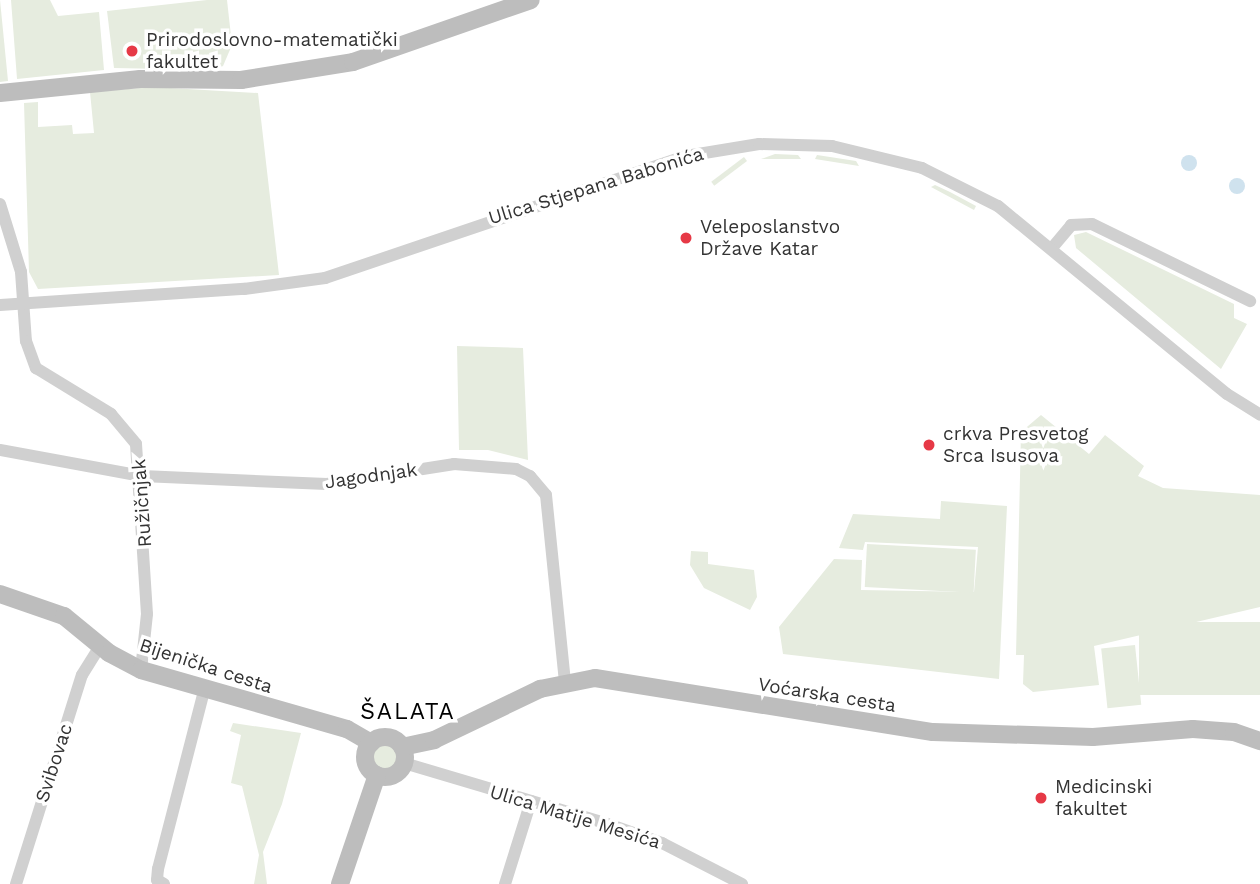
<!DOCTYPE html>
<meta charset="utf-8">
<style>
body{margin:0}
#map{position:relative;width:1260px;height:884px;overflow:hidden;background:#fff;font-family:"Work Sans",sans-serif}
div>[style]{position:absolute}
.green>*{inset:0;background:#e6ecdf;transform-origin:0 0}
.round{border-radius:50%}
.water>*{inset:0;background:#cfe2ee}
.street>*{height:12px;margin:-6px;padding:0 6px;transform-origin:6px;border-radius:6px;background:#d0d0d0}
.secondary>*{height:18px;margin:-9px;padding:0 9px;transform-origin:9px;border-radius:9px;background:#bdbdbd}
.secondary>.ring{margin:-9px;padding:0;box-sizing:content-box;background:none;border:18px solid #bdbdbd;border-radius:50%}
.dots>*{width:19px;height:19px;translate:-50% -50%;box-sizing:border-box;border:4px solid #fff;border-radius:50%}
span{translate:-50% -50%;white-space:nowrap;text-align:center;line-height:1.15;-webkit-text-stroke:7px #fff;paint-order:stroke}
.poi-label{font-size:19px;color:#333}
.left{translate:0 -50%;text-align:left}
.street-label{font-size:19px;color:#333}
.quarter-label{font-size:23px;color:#000;letter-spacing:2px}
</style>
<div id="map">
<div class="green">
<div style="clip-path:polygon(0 0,8px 81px,0 82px)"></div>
<div style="clip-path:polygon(11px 0,50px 0,58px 16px,99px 12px,104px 70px,17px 79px)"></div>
<div style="clip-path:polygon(207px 0,227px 0,232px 45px,223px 66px,215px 70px,114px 68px,107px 11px)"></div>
<div style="clip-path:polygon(153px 87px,258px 93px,279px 275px,38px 289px,29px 272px,24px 103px,38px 102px,38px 127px,72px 125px,73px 134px,94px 133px,90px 92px)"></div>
<div style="clip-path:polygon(775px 154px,798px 155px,801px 159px,761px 159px)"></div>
<div style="clip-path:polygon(817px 155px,856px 161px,859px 166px,815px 159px)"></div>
<div style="left:744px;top:157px;width:5px;height:41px;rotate:53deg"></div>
<div style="clip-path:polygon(935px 185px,950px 192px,976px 206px,974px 210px,931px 187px)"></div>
<div style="clip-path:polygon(1086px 232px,1234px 304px,1234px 318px,1247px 324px,1221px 369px,1076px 248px,1074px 235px)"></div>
<div style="clip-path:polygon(457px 346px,523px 348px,528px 460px,488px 450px,459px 450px)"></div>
<div style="clip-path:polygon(1041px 415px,1089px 454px,1105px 435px,1144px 466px,1138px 476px,1163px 488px,1260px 495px,1260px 607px,1094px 646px,1099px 685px,1033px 692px,1023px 684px,1024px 655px,1016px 655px,1021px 432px)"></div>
<div style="clip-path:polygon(941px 501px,1007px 506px,999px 679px,783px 654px,779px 627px,834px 559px,862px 560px,861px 590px,974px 592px,978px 547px,865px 542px,863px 550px,839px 548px,853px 514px,940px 519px)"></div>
<div style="left:867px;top:544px;width:109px;height:43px;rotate:3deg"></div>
<div style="clip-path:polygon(691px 551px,708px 552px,708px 564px,754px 570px,757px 597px,750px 610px,704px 588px,690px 565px)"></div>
<div style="left:1260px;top:622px;width:73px;height:121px;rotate:90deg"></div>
<div style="left:1135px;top:645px;width:60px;height:34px;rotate:84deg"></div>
<div style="clip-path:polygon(233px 723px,301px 733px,282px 804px,263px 852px,267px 884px,254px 884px,259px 855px,242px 786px,231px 783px,241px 735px,230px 731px)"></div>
<div class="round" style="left:373px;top:745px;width:26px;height:26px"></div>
</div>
<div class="water">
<div class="round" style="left:1181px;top:155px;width:16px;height:16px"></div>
<div class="round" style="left:1229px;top:178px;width:16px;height:16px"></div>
</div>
<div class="street">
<div style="left:0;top:204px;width:71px;rotate:72.8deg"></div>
<div style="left:21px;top:272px;width:69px;rotate:85.9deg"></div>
<div style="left:26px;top:341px;width:29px;rotate:70deg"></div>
<div style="left:36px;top:368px;width:88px;rotate:31.5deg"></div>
<div style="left:111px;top:414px;width:39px;rotate:50deg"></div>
<div style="left:136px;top:444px;width:170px;rotate:86.3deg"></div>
<div style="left:147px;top:614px;width:56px;rotate:96.1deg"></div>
<div style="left:1052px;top:248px;width:30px;rotate:-50deg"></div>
<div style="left:1071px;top:225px;width:21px;rotate:-3deg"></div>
<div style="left:1092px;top:224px;width:176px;rotate:26deg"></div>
<div style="left:0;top:305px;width:245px;rotate:-3.8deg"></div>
<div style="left:244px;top:289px;width:82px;rotate:-7.7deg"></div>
<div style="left:325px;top:278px;width:381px;rotate:-18.7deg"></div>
<div style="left:686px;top:156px;width:74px;rotate:-9.3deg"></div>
<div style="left:759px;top:144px;width:73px;rotate:1.6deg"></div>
<div style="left:832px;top:146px;width:93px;rotate:13.7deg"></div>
<div style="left:922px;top:168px;width:85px;rotate:26.6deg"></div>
<div style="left:998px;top:206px;width:296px;rotate:39.4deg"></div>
<div style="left:1227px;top:394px;width:39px;rotate:32deg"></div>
<div style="left:0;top:450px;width:144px;rotate:10.4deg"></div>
<div style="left:142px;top:476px;width:185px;rotate:2.5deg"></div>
<div style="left:327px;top:484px;width:129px;rotate:-8.9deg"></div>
<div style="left:454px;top:464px;width:62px;rotate:4.6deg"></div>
<div style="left:516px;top:469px;width:16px;rotate:27deg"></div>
<div style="left:530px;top:476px;width:25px;rotate:50deg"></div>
<div style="left:546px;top:495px;width:188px;rotate:84.2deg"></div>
<div style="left:404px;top:763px;width:207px;rotate:16.6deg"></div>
<div style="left:602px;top:822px;width:64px;rotate:19.3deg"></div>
<div style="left:662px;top:843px;width:90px;rotate:27.1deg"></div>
<div style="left:16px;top:884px;width:219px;rotate:-72.5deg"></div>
<div style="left:82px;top:675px;width:34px;rotate:-58deg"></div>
<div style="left:164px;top:884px;width:8px;rotate:-150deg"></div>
<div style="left:157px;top:880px;width:11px;rotate:-85deg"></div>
<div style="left:158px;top:869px;width:184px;rotate:-75.5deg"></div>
<div style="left:505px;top:884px;width:87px;rotate:-72.6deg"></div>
</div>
<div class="secondary">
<div style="left:0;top:93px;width:141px;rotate:-5.7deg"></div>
<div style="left:140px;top:79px;width:101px;rotate:0.6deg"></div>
<div style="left:241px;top:80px;width:113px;rotate:-9.1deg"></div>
<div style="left:353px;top:62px;width:188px;rotate:-19.2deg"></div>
<div style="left:0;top:594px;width:68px;rotate:19deg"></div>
<div style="left:64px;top:616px;width:58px;rotate:39.4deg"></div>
<div style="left:109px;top:653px;width:36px;rotate:28deg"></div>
<div style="left:141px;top:670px;width:214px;rotate:16deg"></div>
<div style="left:347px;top:729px;width:28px;rotate:30deg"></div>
<div class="ring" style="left:365px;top:737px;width:22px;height:22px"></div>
<div style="left:402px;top:747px;width:33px;rotate:-12deg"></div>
<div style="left:434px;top:740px;width:118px;rotate:-25.7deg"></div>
<div style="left:540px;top:689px;width:56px;rotate:-11.3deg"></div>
<div style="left:595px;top:678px;width:342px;rotate:9.1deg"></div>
<div style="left:933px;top:732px;width:160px;rotate:1.8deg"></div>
<div style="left:1093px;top:737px;width:100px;rotate:-4.6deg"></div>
<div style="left:1193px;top:729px;width:41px;rotate:4.2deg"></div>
<div style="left:1234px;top:732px;width:28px;rotate:19deg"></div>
<div style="left:340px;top:884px;width:115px;rotate:-71.3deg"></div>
</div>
<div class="dots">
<div style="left:132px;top:51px;background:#e63946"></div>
<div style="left:686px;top:238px;background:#e63946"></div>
<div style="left:929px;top:445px;background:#e63946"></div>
<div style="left:1041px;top:798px;background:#e63946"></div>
</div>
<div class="poi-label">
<span class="left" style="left:146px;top:51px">Prirodoslovno-matematički<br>fakultet</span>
<span class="left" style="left:700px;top:238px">Veleposlanstvo<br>Države Katar</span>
<span class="left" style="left:943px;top:445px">crkva Presvetog<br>Srca Isusova</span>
<span class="left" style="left:1055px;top:798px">Medicinski<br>fakultet</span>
</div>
<div class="street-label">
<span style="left:596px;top:186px;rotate:-17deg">Ulica Stjepana Babonića</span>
<span style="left:371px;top:476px;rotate:-8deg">Jagodnjak</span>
<span style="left:142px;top:503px;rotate:-94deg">Ružičnjak</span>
<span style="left:206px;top:666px;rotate:18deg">Bijenička cesta</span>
<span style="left:827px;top:695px;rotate:9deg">Voćarska cesta</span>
<span style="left:54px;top:763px;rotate:-72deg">Svibovac</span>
<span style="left:575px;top:817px;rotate:17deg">Ulica Matije Mesića</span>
</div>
<div class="quarter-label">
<span style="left:408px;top:712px">ŠALATA</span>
</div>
</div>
